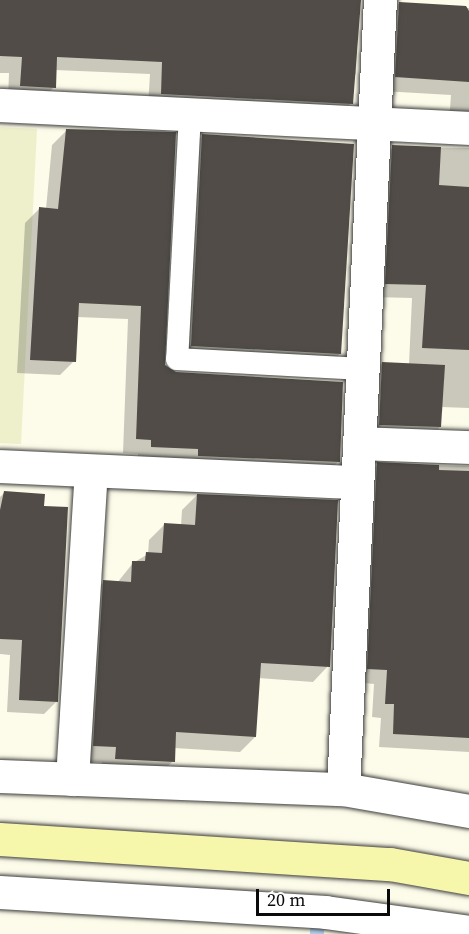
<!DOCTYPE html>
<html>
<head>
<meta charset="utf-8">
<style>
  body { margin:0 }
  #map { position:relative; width:469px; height:934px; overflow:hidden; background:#fdfbe9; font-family:"Source Serif 4",serif }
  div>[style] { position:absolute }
  .farmland>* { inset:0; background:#eef0cc }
  .shadow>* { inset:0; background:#0003 }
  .stream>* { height:14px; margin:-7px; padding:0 7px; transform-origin:7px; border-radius:7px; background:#b3d1ef }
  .building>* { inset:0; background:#514c47 }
  .roads { filter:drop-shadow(0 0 2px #3d3d3d) drop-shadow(0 0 2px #3d3d3d) }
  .lane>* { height:22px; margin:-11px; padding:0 11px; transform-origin:11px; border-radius:11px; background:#fff }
  .street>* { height:33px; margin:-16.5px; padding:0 16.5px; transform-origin:16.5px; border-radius:16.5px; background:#fff }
  .secondary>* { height:33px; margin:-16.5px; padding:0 16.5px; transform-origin:16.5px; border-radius:16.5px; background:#f6f7aa }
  span { translate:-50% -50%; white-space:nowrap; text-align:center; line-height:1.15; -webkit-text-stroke:6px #fff; paint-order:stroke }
  .scale { position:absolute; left:256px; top:889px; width:134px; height:27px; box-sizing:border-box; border:3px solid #0a0a0a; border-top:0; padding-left:8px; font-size:18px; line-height:21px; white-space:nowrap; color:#0a0a0a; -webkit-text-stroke:4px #fff; paint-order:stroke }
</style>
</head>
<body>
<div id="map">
  <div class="farmland">
    <div style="clip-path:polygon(0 127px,37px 129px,21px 444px,0 443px)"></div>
  </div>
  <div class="shadow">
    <div style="clip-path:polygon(0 0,358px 0,356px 74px,352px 78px,351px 103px,338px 116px,148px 106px,150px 74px,55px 70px,54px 87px,41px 100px,8px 98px,9px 73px,0 73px)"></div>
    <div style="clip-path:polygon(399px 4px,469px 8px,469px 4px,469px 132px,449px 123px,451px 95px,382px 91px,385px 18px)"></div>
    <div style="clip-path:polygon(66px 131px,174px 134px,164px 366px,338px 462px,324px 476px,138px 460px,138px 454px,123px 453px,128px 319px,77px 317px,74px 361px,60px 375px,17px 373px,25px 223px,39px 209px,46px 209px,52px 145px)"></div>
    <div style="clip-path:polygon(203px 135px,340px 354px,326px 367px,178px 359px,189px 149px)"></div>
    <div style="clip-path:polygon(393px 147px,469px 148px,469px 408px,441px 407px,440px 427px,426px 441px,366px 438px,368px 377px,382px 363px,409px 364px,412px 298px,372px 297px,379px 161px)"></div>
    <div style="clip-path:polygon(378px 464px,469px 466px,469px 752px,379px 747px,381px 718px,372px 717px,374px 684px,354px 682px,364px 478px)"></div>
    <div style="clip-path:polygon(5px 492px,56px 702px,44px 714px,7px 712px,10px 655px,0 654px,0 497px)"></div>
    <div style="clip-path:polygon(197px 495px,328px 666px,313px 682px,258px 678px,255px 737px,240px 752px,174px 748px,173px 761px,158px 776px,101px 774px,102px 762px,78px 761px,88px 597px,104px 582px,117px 583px,133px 563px,148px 554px,149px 540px,164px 525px,181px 526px,182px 510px)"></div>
  </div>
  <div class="stream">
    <div style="left:317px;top:934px;width:4px;rotate:-90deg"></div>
  </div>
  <div class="building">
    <div style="clip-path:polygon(0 0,361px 0,353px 104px,161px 94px,162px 62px,57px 57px,56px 88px,20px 86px,22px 57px,0 56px)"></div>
    <div style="clip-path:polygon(399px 2px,466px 6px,469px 11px,469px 82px,395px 77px)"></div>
    <div style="clip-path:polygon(66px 129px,176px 132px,165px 365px,176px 372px,343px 382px,340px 462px,198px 456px,198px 449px,151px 447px,151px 440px,136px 439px,141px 306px,79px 303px,76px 362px,30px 360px,39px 207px,58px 209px)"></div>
    <div style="clip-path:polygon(202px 134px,354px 144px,341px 354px,191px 346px)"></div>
    <div style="clip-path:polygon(392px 145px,441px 147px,439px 185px,469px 187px,469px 350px,422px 348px,426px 285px,385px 284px)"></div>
    <div style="clip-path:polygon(382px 362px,445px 365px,441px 427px,379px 425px)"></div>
    <div style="clip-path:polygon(377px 462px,439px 465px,439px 470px,469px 471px,469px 738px,393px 734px,394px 704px,385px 704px,387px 670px,367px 669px)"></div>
    <div style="clip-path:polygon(4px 491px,45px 494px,44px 506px,68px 507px,58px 702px,19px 700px,22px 640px,0 639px,0 510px)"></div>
    <div style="clip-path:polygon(197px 494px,338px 500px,330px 667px,261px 663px,256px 737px,176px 732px,175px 762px,115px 759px,116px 747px,93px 746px,103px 580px,131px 582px,132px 561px,145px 561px,146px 552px,162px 553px,164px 523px,195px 525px)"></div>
  </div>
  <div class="roads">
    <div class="lane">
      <div style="left:190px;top:114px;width:245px;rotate:93deg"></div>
      <div style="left:177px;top:359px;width:185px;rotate:3.1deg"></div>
    </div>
    <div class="street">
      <div style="left:0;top:105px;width:470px;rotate:2.8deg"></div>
      <div style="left:359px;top:443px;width:110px;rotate:2.1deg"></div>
      <div style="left:0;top:466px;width:357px;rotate:2.6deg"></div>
      <div style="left:0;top:776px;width:343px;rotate:2.2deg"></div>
      <div style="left:343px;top:789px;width:128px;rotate:9.9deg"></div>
      <div style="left:72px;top:779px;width:308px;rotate:-86.5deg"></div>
      <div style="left:343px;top:789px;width:790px;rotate:-87.32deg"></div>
      <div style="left:0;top:892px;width:326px;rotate:3.5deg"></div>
      <div style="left:325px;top:912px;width:145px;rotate:7.9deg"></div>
    </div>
    <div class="secondary">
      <div style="left:0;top:839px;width:391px;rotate:3.7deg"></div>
      <div style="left:390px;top:864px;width:80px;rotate:10deg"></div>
    </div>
  </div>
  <div class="scale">20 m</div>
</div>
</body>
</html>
